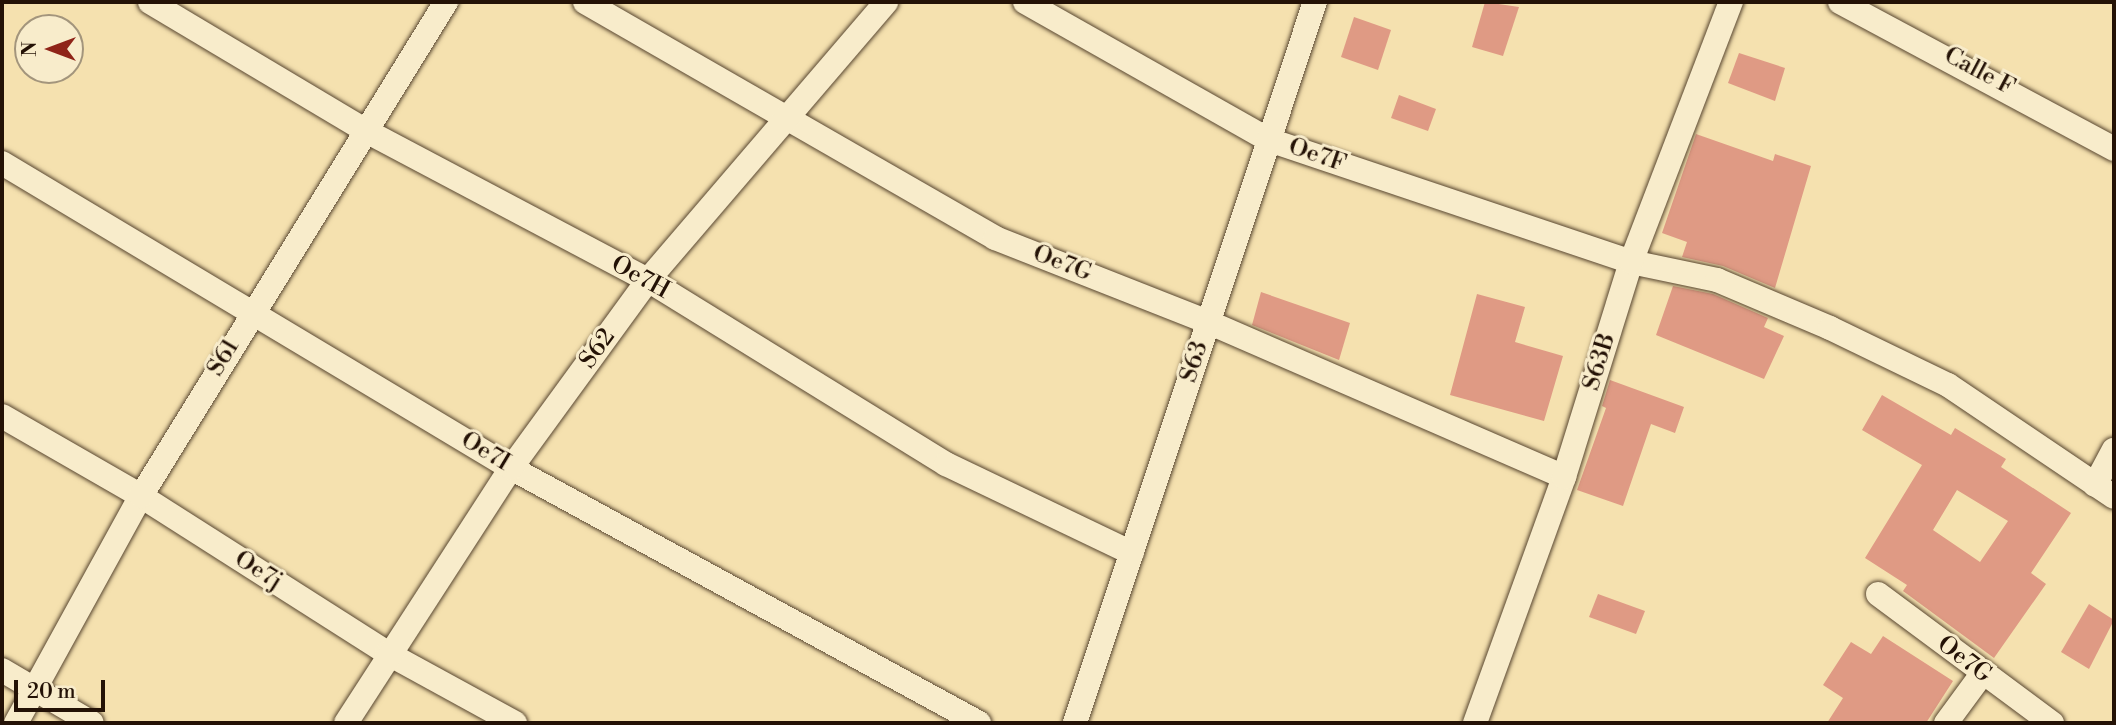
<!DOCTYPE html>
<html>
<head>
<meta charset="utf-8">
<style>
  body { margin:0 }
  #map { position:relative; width:2116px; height:725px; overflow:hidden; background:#f5e1af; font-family:"Libre Bodoni",serif }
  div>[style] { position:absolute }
  .building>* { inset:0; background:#df9a84 }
  .roads { filter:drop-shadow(0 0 2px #584630) drop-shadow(0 0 2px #584630) }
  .street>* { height:24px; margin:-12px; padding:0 12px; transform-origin:12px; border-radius:12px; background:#f8eccb }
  span { translate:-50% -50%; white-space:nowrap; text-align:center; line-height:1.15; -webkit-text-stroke:6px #f8eccb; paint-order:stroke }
  .street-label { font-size:24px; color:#241206 }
  .frame { position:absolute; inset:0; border:4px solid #241206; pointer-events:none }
  .north { position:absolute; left:14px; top:14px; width:70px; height:70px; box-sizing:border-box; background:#f8eccb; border:2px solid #a3957c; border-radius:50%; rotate:270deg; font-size:19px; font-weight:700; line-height:28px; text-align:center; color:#241206 }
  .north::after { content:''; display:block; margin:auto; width:24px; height:32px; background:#8f2418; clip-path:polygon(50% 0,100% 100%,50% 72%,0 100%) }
  .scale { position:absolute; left:14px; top:680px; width:91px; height:32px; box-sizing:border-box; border:4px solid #241206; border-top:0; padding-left:9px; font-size:21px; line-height:24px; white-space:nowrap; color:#241206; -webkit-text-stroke:5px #f8eccb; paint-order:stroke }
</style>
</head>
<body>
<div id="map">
  <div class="building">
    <div style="clip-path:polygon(1485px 2px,1519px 7px,1503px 56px,1472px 47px)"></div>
    <div style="clip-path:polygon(1354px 17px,1391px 30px,1378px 70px,1341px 57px)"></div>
    <div style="clip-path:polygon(1739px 53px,1785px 68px,1775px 101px,1728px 83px)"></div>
    <div style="clip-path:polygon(1399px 95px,1436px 109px,1428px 131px,1391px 118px)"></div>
    <div style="clip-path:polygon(1696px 134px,1773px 161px,1775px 154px,1811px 166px,1775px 288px,1723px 266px,1682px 257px,1687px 242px,1662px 233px)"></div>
    <div style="clip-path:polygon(1673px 286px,1713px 294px,1768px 318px,1764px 327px,1784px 336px,1764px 379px,1656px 335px)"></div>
    <div style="clip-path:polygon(1261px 292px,1350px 323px,1339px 360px,1252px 325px)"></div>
    <div style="clip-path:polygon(1477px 294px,1525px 307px,1515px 342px,1563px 356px,1544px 421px,1450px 395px)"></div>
    <div style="clip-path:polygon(1610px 380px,1684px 407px,1675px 433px,1651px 424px,1623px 506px,1577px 490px,1606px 408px,1602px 406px)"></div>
    <div style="clip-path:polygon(evenodd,1882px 395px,1951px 435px,1955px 428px,2006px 459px,2001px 467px,2071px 513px,2031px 573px,2046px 584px,1994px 658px,1903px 591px,1907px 585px,1865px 558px,1922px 465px,1862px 430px,1882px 395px,1957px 490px,2008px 521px,1980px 562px,1933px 530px,1957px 490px)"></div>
    <div style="clip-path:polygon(1598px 594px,1645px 611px,1636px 634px,1589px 617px)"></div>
    <div style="clip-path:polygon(2089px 604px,2114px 620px,2089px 669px,2061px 652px)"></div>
    <div style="clip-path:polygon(1883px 636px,1953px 681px,1926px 723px,1827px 723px,1843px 698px,1823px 685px,1851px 642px,1871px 654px)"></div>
  </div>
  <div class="roads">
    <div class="street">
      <div style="left:150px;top:2px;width:254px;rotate:30.8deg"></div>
      <div style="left:368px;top:132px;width:317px;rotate:27.9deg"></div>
      <div style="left:648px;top:280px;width:350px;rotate:31.7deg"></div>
      <div style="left:946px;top:464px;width:206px;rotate:25.6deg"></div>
      <div style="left:585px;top:2px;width:473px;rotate:29.9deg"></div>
      <div style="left:995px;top:238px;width:229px;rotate:21.5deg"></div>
      <div style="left:1208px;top:322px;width:388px;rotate:23.5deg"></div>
      <div style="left:1025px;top:2px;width:280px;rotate:29.5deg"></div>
      <div style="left:1269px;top:140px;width:382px;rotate:18.6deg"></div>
      <div style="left:1631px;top:262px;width:88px;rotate:11.8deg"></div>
      <div style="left:1717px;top:280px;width:123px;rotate:23deg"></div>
      <div style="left:1830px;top:328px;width:131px;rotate:25.8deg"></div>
      <div style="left:1948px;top:385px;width:200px;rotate:34deg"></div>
      <div style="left:1840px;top:2px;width:311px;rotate:28.2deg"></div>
      <div style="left:2px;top:163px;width:593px;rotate:30.93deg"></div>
      <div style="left:511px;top:468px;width:533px;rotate:28.58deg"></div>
      <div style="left:2px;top:416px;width:160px;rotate:29.9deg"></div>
      <div style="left:141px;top:496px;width:292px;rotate:32.5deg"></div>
      <div style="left:387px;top:653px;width:146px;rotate:28.7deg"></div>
      <div style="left:2095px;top:485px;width:40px;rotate:-62deg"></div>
      <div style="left:1878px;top:594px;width:217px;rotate:36.6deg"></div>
      <div style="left:2px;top:670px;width:104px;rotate:30.5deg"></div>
      <div style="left:16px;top:723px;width:259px;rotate:-61.2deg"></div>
      <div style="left:141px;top:496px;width:581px;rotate:-58.31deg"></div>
      <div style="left:346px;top:723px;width:304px;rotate:-57.1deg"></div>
      <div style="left:511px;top:468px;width:233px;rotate:-53.9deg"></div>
      <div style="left:648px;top:280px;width:366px;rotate:-49.4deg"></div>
      <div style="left:1075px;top:723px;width:760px;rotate:-71.59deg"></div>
      <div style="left:1475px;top:723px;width:262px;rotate:-70.1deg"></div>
      <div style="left:1564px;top:477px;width:225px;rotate:-72.7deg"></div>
      <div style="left:1631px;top:262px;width:279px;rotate:-69deg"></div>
      <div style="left:1946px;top:723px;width:61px;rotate:-53.7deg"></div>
    </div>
  </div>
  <div class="street-label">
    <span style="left:1979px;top:72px;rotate:28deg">Calle F</span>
    <span style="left:1317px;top:156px;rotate:19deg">Oe7F</span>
    <span style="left:1062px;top:264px;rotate:21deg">Oe7G</span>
    <span style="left:640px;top:278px;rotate:29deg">Oe7H</span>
    <span style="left:598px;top:349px;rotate:-54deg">S62</span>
    <span style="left:224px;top:358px;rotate:-59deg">S61</span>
    <span style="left:1195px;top:362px;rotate:-72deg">S63</span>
    <span style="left:1600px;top:362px;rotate:-73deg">S63B</span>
    <span style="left:485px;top:452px;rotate:31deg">Oe7I</span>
    <span style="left:258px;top:571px;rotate:32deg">Oe7j</span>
    <span style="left:1964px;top:660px;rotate:37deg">Oe7G</span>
  </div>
  <div class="frame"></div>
  <div class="north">N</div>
  <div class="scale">20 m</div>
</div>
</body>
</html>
